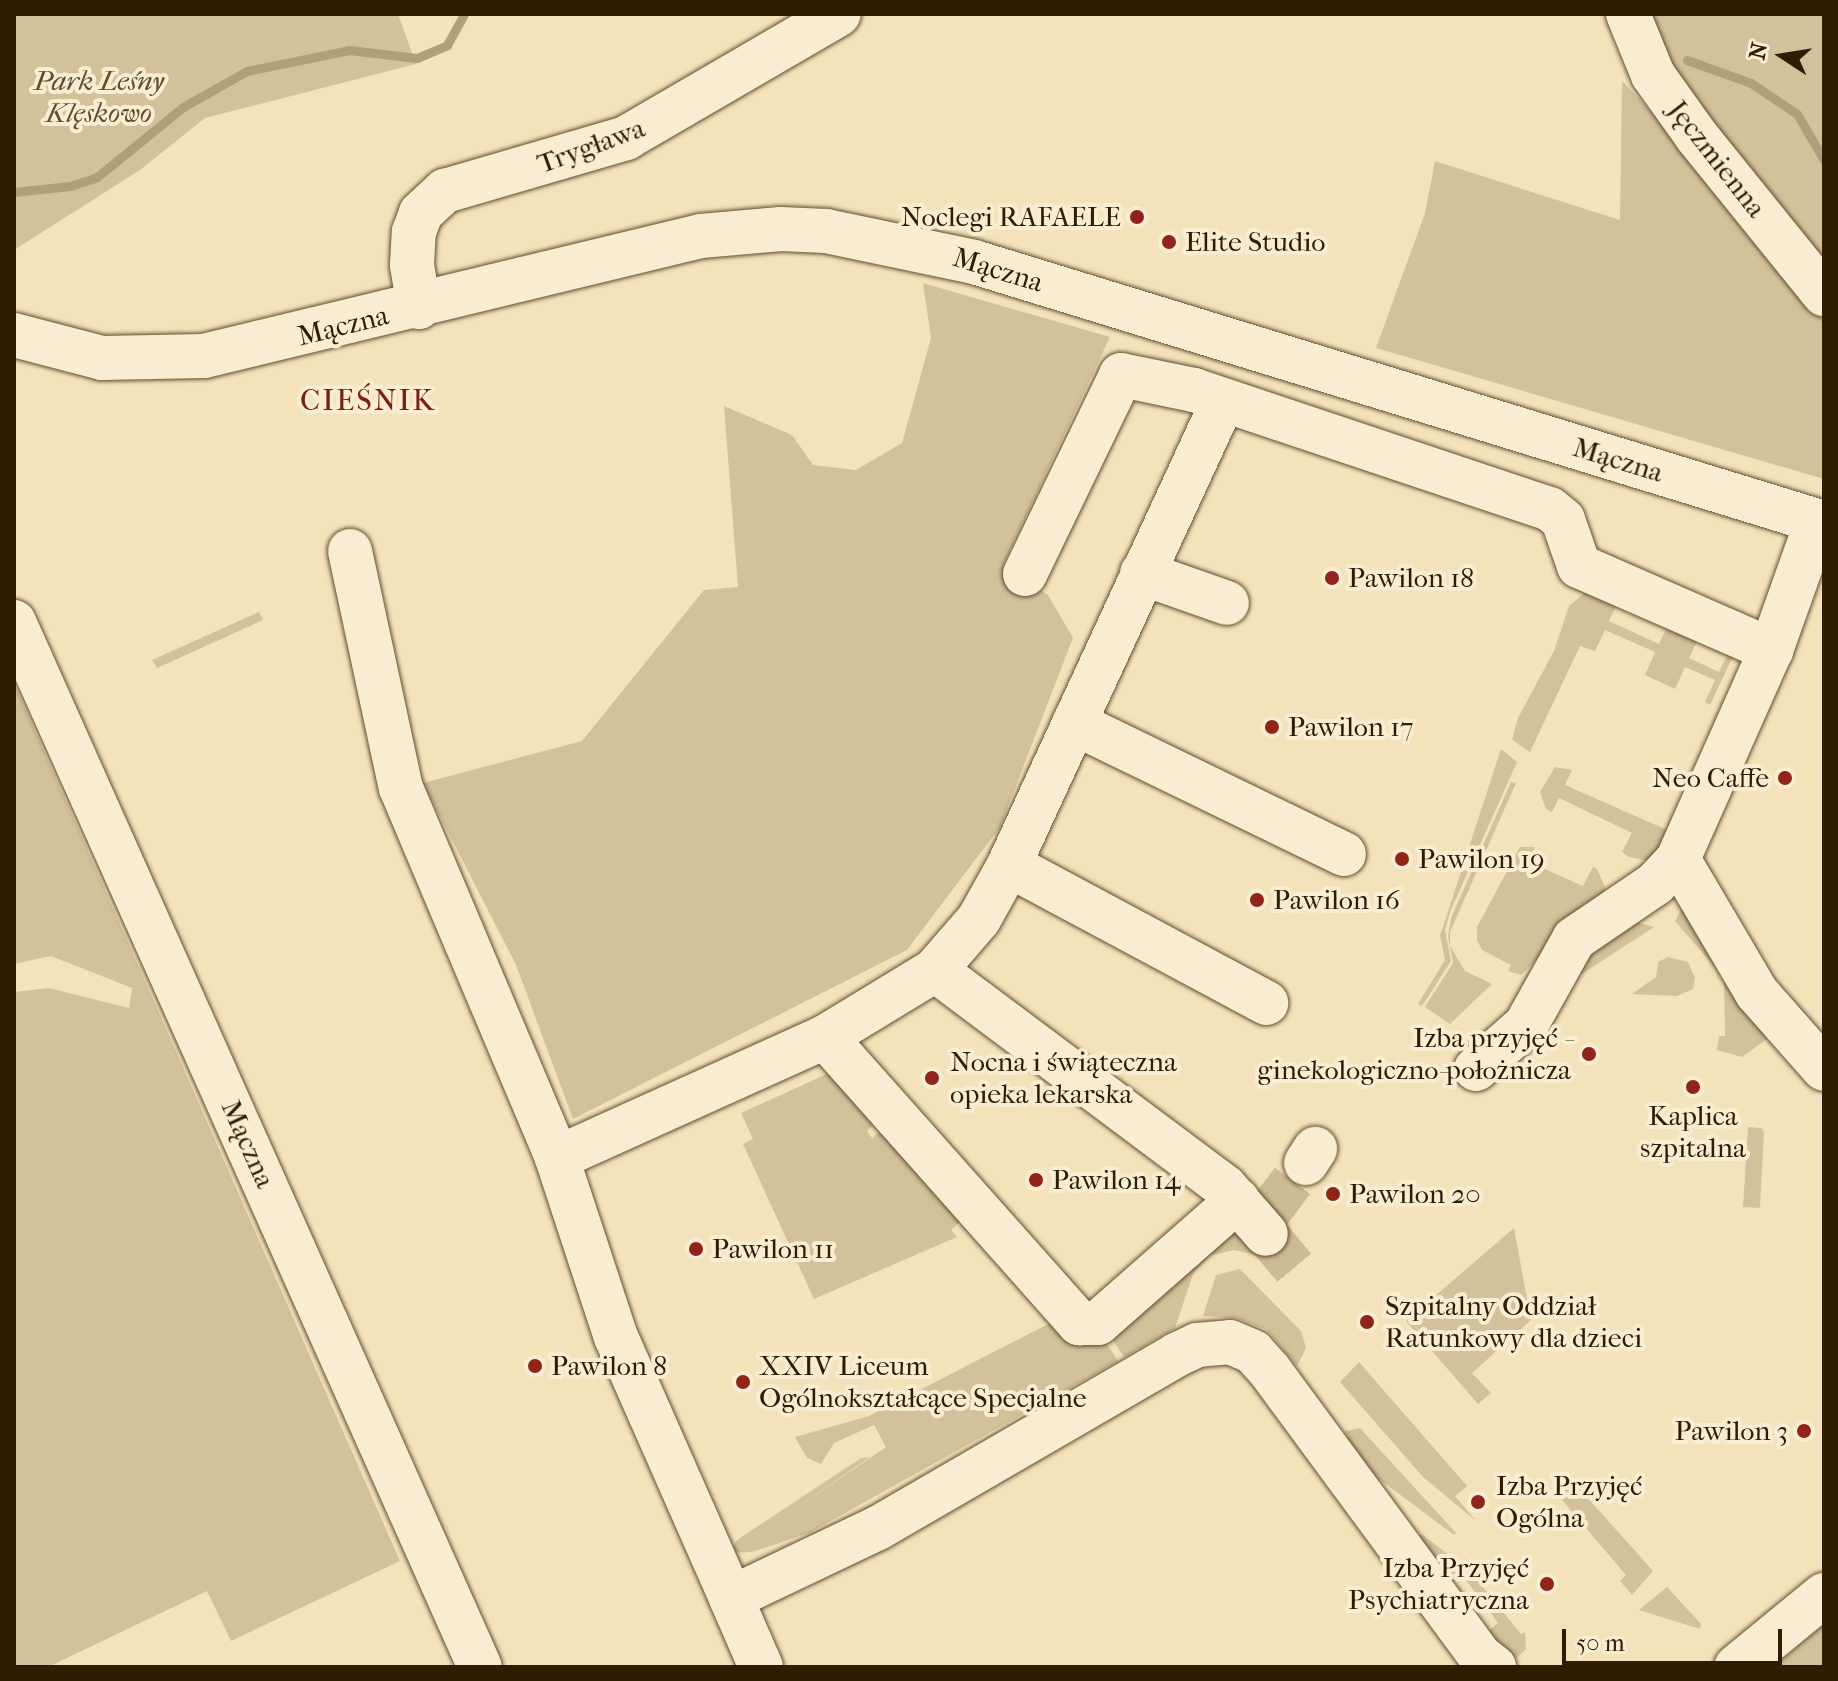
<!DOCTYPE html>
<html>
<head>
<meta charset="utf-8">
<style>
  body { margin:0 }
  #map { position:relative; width:1838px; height:1681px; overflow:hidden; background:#f4e3ba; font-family:"IM FELL French Canon",serif }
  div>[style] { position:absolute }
  .green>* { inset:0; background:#d3c19b }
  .stream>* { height:9px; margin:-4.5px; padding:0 4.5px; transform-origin:4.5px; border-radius:4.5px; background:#b19f7c }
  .minor-tunnel>* { height:44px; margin-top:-22px; transform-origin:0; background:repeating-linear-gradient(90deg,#cdbb95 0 44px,transparent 0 66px) }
  .roads { filter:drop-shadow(0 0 2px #604e31) drop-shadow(0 0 2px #604e31) }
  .minor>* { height:44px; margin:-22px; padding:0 22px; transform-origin:22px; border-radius:22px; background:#f8edd2 }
  .dots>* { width:22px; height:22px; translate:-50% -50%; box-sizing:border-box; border:4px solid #f8edd2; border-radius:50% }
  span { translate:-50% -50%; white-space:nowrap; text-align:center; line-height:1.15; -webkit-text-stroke:8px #f8edd2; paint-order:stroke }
  .park-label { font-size:28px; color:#604e31; font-style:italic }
  .street-label { font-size:28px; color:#2f1c03 }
  .poi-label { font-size:28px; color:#2f1c03 }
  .right { translate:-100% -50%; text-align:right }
  .left { translate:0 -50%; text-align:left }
  .neighbourhood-label { font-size:30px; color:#7a1f14; letter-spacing:2px }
  .frame { position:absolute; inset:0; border:16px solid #2f1c03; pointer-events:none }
  .north { position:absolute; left:1742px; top:16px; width:80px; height:80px; -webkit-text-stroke:6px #f8edd2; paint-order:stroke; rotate:282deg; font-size:22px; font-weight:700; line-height:32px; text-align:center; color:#2f1c03 }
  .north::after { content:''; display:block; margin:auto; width:28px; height:36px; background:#2f1c03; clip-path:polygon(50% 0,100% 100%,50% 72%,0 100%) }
  .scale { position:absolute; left:1562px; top:1629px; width:220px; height:36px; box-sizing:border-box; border:4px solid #2f1c03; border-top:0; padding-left:10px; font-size:24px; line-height:28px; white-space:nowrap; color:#2f1c03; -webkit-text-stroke:6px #f8edd2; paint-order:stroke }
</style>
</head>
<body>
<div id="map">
  <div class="green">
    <div style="clip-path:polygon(14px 14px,398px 14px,416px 64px,205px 118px,140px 170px,14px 250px)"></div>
    <div style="clip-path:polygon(1637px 14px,1824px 14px,1824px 278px,1692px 117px)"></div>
    <div style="clip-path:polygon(1622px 81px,1770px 237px,1824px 305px,1824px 479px,1376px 348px,1425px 213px,1435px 161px,1620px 220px)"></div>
    <div style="clip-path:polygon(923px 283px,1110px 337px,1003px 565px,1048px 595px,1073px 638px,1000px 827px,907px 950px,573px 1119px,516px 965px,423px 783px,582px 741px,704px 590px,738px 587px,724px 406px,792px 435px,813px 465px,856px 470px,902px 443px,931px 338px)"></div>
    <div style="clip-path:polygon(1587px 591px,1620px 598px,1609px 621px,1659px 644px,1669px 623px,1699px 637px,1689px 658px,1719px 672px,1729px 651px,1734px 654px,1710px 705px,1705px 702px,1715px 680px,1685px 667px,1675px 689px,1645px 675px,1655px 652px,1605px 630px,1595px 651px,1580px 646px,1530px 752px,1512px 740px,1518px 718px,1554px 651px,1569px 606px)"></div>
    <div style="clip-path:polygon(259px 612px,263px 620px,157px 668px,152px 660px)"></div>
    <div style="clip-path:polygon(14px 683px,400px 1561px,231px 1641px,207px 1591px,48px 1667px,14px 1667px,14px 992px,49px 988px,129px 1008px,132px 988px,51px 956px,14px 964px)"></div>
    <div style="clip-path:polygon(1501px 749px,1517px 762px,1450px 912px,1445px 930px,1451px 961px,1422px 1006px,1418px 1004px,1445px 960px,1440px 936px)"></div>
    <div style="clip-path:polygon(1555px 767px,1572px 770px,1565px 785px,1674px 833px,1649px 861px,1629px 857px,1622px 852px,1632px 833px,1559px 798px,1552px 812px,1546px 809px,1540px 792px)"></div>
    <div style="clip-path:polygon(1511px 782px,1516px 783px,1450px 932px,1450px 946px,1465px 971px,1492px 984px,1450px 1024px,1425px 1007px,1453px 963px,1448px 937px,1451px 918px)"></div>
    <div style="clip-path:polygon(1520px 847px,1535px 847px,1529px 862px,1583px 886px,1593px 867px,1597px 869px,1605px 887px,1604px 895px,1521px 975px,1508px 971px,1511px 965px,1482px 950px,1477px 940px,1477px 927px)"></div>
    <div style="clip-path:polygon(1687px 899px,1774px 1034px,1742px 1057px,1717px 1050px,1719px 1036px,1725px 1036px,1724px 978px,1675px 921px)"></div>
    <div style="clip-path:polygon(1632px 921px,1654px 927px,1568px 983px,1567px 970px)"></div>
    <div style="clip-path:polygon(1668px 957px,1688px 962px,1695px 978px,1693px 989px,1677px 996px,1632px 994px,1656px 977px,1658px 962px)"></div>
    <div style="clip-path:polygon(840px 1068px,882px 1117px,867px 1131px,872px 1138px,889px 1124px,968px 1215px,951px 1230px,957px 1237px,814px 1299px,743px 1144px,753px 1139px,741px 1113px)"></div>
    <div style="clip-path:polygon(1748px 1127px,1762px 1128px,1764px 1133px,1760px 1208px,1743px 1207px)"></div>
    <div style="clip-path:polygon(1224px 1225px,1252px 1236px,1270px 1258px,1234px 1250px,1209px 1256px,1193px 1274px,1175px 1328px,1124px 1357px,1106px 1330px)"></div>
    <div style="clip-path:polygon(1514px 1228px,1531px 1320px,1472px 1373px,1491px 1393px,1478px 1404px,1406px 1321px)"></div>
    <div style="clip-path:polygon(1240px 1269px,1301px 1331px,1306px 1348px,1297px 1366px,1266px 1329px,1235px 1318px,1203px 1316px,1216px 1275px)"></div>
    <div style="clip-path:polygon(1060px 1318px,1101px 1335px,1118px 1361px,809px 1533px,752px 1552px,729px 1553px,737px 1540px,861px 1458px,870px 1457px,785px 1516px,886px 1447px,874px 1425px,834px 1443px,821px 1464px,807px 1458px,795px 1437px,869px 1416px)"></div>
    <div style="clip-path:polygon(1359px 1362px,1467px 1486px,1455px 1496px,1476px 1521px,1423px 1477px,1340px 1382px)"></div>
    <div style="clip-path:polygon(1360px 1428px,1456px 1533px,1454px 1535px,1371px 1473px,1342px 1442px,1348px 1436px,1345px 1431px)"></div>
    <div style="clip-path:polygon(1569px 1477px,1653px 1571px,1632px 1595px,1620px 1581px,1626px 1575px,1556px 1493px)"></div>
    <div style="clip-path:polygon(1415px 1534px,1423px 1535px,1468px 1570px,1448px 1585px)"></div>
    <div style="clip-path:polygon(1472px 1574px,1521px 1634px,1525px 1632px,1526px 1649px,1517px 1658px,1485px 1633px,1498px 1623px,1483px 1602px,1470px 1612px,1463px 1602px,1476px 1593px,1465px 1579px)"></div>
    <div style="clip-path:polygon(1667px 1587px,1701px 1624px,1700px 1629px,1639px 1610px)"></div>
    <div style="clip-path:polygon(1824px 1624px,1824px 1667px,1774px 1667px)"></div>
  </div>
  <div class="stream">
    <div style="left:1687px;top:60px;width:68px;rotate:19.8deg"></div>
    <div style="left:1751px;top:83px;width:55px;rotate:34deg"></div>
    <div style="left:1797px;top:114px;width:53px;rotate:59.6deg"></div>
    <div style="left:14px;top:192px;width:56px;rotate:-6.1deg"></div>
    <div style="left:70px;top:186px;width:28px;rotate:-18deg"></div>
    <div style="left:97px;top:177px;width:111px;rotate:-39.1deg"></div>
    <div style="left:183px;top:107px;width:73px;rotate:-29.4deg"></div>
    <div style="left:247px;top:71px;width:104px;rotate:-11.6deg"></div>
    <div style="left:349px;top:50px;width:68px;rotate:6.7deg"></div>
    <div style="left:417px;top:58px;width:33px;rotate:-23deg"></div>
    <div style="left:447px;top:45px;width:35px;rotate:-61deg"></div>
  </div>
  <div class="minor-tunnel">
    <div style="left:1266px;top:1216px;width:66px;rotate:-53deg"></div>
    <div style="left:1266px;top:1234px;width:48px;rotate:50deg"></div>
  </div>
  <div class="roads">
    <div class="minor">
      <div style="left:1628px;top:14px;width:66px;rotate:67.7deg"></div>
      <div style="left:1653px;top:75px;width:77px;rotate:54.5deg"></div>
      <div style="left:1698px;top:138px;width:201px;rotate:51.1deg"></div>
      <div style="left:419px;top:307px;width:43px;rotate:-99.5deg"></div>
      <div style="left:412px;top:265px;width:33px;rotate:-87deg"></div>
      <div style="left:414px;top:232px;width:20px;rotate:-70deg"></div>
      <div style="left:421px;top:213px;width:33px;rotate:-43deg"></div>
      <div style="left:445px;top:191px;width:189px;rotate:-16.3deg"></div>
      <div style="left:626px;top:138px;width:246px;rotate:-30.2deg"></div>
      <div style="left:14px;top:335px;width:91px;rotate:14.6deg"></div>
      <div style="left:102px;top:358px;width:102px;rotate:-1.1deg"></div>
      <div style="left:204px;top:356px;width:511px;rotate:-13.57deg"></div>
      <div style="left:701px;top:236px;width:80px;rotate:-5deg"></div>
      <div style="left:781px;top:229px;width:45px;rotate:2.5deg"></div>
      <div style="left:826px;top:231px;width:151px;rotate:11.8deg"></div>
      <div style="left:974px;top:262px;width:889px;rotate:17.07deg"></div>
      <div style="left:1817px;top:521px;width:137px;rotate:109.6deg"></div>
      <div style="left:1771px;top:650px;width:229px;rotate:114deg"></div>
      <div style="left:1678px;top:859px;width:156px;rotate:59.5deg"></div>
      <div style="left:1757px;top:993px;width:101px;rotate:48.6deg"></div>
      <div style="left:350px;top:551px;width:242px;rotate:77.9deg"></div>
      <div style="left:401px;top:788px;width:402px;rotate:67.1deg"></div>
      <div style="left:557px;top:1158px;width:188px;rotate:71.8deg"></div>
      <div style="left:616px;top:1337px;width:285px;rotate:66.2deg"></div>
      <div style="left:731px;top:1598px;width:163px;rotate:-25.5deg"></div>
      <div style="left:878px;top:1528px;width:345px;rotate:-30.1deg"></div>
      <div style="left:1176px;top:1355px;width:23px;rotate:-25deg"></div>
      <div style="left:1197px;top:1345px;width:33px;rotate:-5deg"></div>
      <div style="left:1230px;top:1342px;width:25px;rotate:23deg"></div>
      <div style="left:1253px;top:1352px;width:25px;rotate:48deg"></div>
      <div style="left:1270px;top:1371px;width:354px;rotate:53.6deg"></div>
      <div style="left:1480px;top:1656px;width:18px;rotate:38deg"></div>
      <div style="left:1142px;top:573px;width:90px;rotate:19.4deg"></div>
      <div style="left:1025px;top:574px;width:221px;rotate:-64.2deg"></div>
      <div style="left:1121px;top:375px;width:75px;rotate:11.6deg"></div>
      <div style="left:1194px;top:390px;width:375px;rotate:18.5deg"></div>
      <div style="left:1550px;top:509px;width:17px;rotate:40deg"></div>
      <div style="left:1563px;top:520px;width:49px;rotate:70.8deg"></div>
      <div style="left:1579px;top:566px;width:210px;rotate:23.6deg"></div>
      <div style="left:14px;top:622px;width:1144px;rotate:65.97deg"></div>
      <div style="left:1074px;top:723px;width:300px;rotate:25.9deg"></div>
      <div style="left:1009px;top:865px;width:292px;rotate:28.2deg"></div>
      <div style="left:935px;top:970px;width:362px;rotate:36.8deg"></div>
      <div style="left:1225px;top:1187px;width:62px;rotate:48.9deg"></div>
      <div style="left:825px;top:1037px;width:383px;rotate:48.4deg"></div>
      <div style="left:1079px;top:1323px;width:19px"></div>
      <div style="left:1098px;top:1323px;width:186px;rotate:-41.3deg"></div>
      <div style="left:1476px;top:1069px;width:67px;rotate:-41.3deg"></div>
      <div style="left:1526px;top:1025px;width:98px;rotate:-60.8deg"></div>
      <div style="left:1574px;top:939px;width:98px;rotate:-34.2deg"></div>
      <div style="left:1655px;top:884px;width:34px;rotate:-47deg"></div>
      <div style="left:557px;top:1158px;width:294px;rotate:-24.3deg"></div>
      <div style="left:825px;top:1037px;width:129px;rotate:-31.3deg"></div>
      <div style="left:935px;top:970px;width:67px;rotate:-49.2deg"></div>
      <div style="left:979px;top:919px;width:62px;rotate:-60.9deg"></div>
      <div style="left:1009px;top:865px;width:511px;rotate:-65.24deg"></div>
      <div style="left:1306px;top:1163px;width:17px;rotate:-57deg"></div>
      <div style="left:731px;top:1598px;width:75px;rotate:66.5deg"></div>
      <div style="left:1736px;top:1667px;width:114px;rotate:-39.3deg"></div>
    </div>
  </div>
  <div class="dots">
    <div style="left:1137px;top:217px;background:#8f2418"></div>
    <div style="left:1169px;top:242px;background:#8f2418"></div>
    <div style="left:1332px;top:578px;background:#8f2418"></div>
    <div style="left:1272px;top:727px;background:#8f2418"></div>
    <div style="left:1785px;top:778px;background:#8f2418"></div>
    <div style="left:1402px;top:859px;background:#8f2418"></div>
    <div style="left:1257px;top:900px;background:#8f2418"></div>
    <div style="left:1589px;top:1054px;background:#8f2418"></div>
    <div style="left:932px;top:1078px;background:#8f2418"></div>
    <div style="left:1693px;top:1087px;background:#8f2418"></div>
    <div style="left:1036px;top:1180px;background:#8f2418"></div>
    <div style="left:1333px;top:1194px;background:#8f2418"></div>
    <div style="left:696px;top:1249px;background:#8f2418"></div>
    <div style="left:1367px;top:1322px;background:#8f2418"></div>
    <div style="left:535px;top:1366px;background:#8f2418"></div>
    <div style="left:743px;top:1382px;background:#8f2418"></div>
    <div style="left:1804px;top:1431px;background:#8f2418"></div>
    <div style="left:1478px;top:1502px;background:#8f2418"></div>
    <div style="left:1547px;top:1584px;background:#8f2418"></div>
  </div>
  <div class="park-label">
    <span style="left:99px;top:97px">Park Leśny<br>Klęskowo</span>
  </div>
  <div class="street-label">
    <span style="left:591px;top:146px;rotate:-20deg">Trygława</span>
    <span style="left:1717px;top:159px;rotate:52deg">Jęczmienna</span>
    <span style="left:998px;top:270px;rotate:17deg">Mączna</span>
    <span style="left:343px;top:326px;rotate:-14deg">Mączna</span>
    <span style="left:1618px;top:460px;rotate:17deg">Mączna</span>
    <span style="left:248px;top:1144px;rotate:66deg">Mączna</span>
  </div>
  <div class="poi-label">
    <span class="right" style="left:1121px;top:217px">Noclegi RAFAELE</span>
    <span class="left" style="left:1185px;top:242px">Elite Studio</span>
    <span class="left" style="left:1348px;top:578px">Pawilon 18</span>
    <span class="left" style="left:1288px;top:727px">Pawilon 17</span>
    <span class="right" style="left:1769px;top:778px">Neo Caffe</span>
    <span class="left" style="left:1418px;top:859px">Pawilon 19</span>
    <span class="left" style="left:1273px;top:900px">Pawilon 16</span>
    <span class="right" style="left:1571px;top:1054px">Izba przyjęć -<br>ginekologiczno-położnicza</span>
    <span class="left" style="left:950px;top:1078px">Nocna i świąteczna<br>opieka lekarska</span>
    <span style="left:1693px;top:1132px">Kaplica<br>szpitalna</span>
    <span class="left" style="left:1052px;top:1180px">Pawilon 14</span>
    <span class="left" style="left:1349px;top:1194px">Pawilon 20</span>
    <span class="left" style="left:712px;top:1249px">Pawilon 11</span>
    <span class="left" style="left:1385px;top:1322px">Szpitalny Oddział<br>Ratunkowy dla dzieci</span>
    <span class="left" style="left:551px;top:1366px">Pawilon 8</span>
    <span class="left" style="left:759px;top:1382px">XXIV Liceum<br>Ogólnokształcące Specjalne</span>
    <span class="right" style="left:1788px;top:1431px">Pawilon 3</span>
    <span class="left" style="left:1496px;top:1502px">Izba Przyjęć<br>Ogólna</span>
    <span class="right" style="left:1529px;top:1584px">Izba Przyjęć<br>Psychiatryczna</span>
  </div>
  <div class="neighbourhood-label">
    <span style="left:368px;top:401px">CIEŚNIK</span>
  </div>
  <div class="frame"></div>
  <div class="north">N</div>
  <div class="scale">50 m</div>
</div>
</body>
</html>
